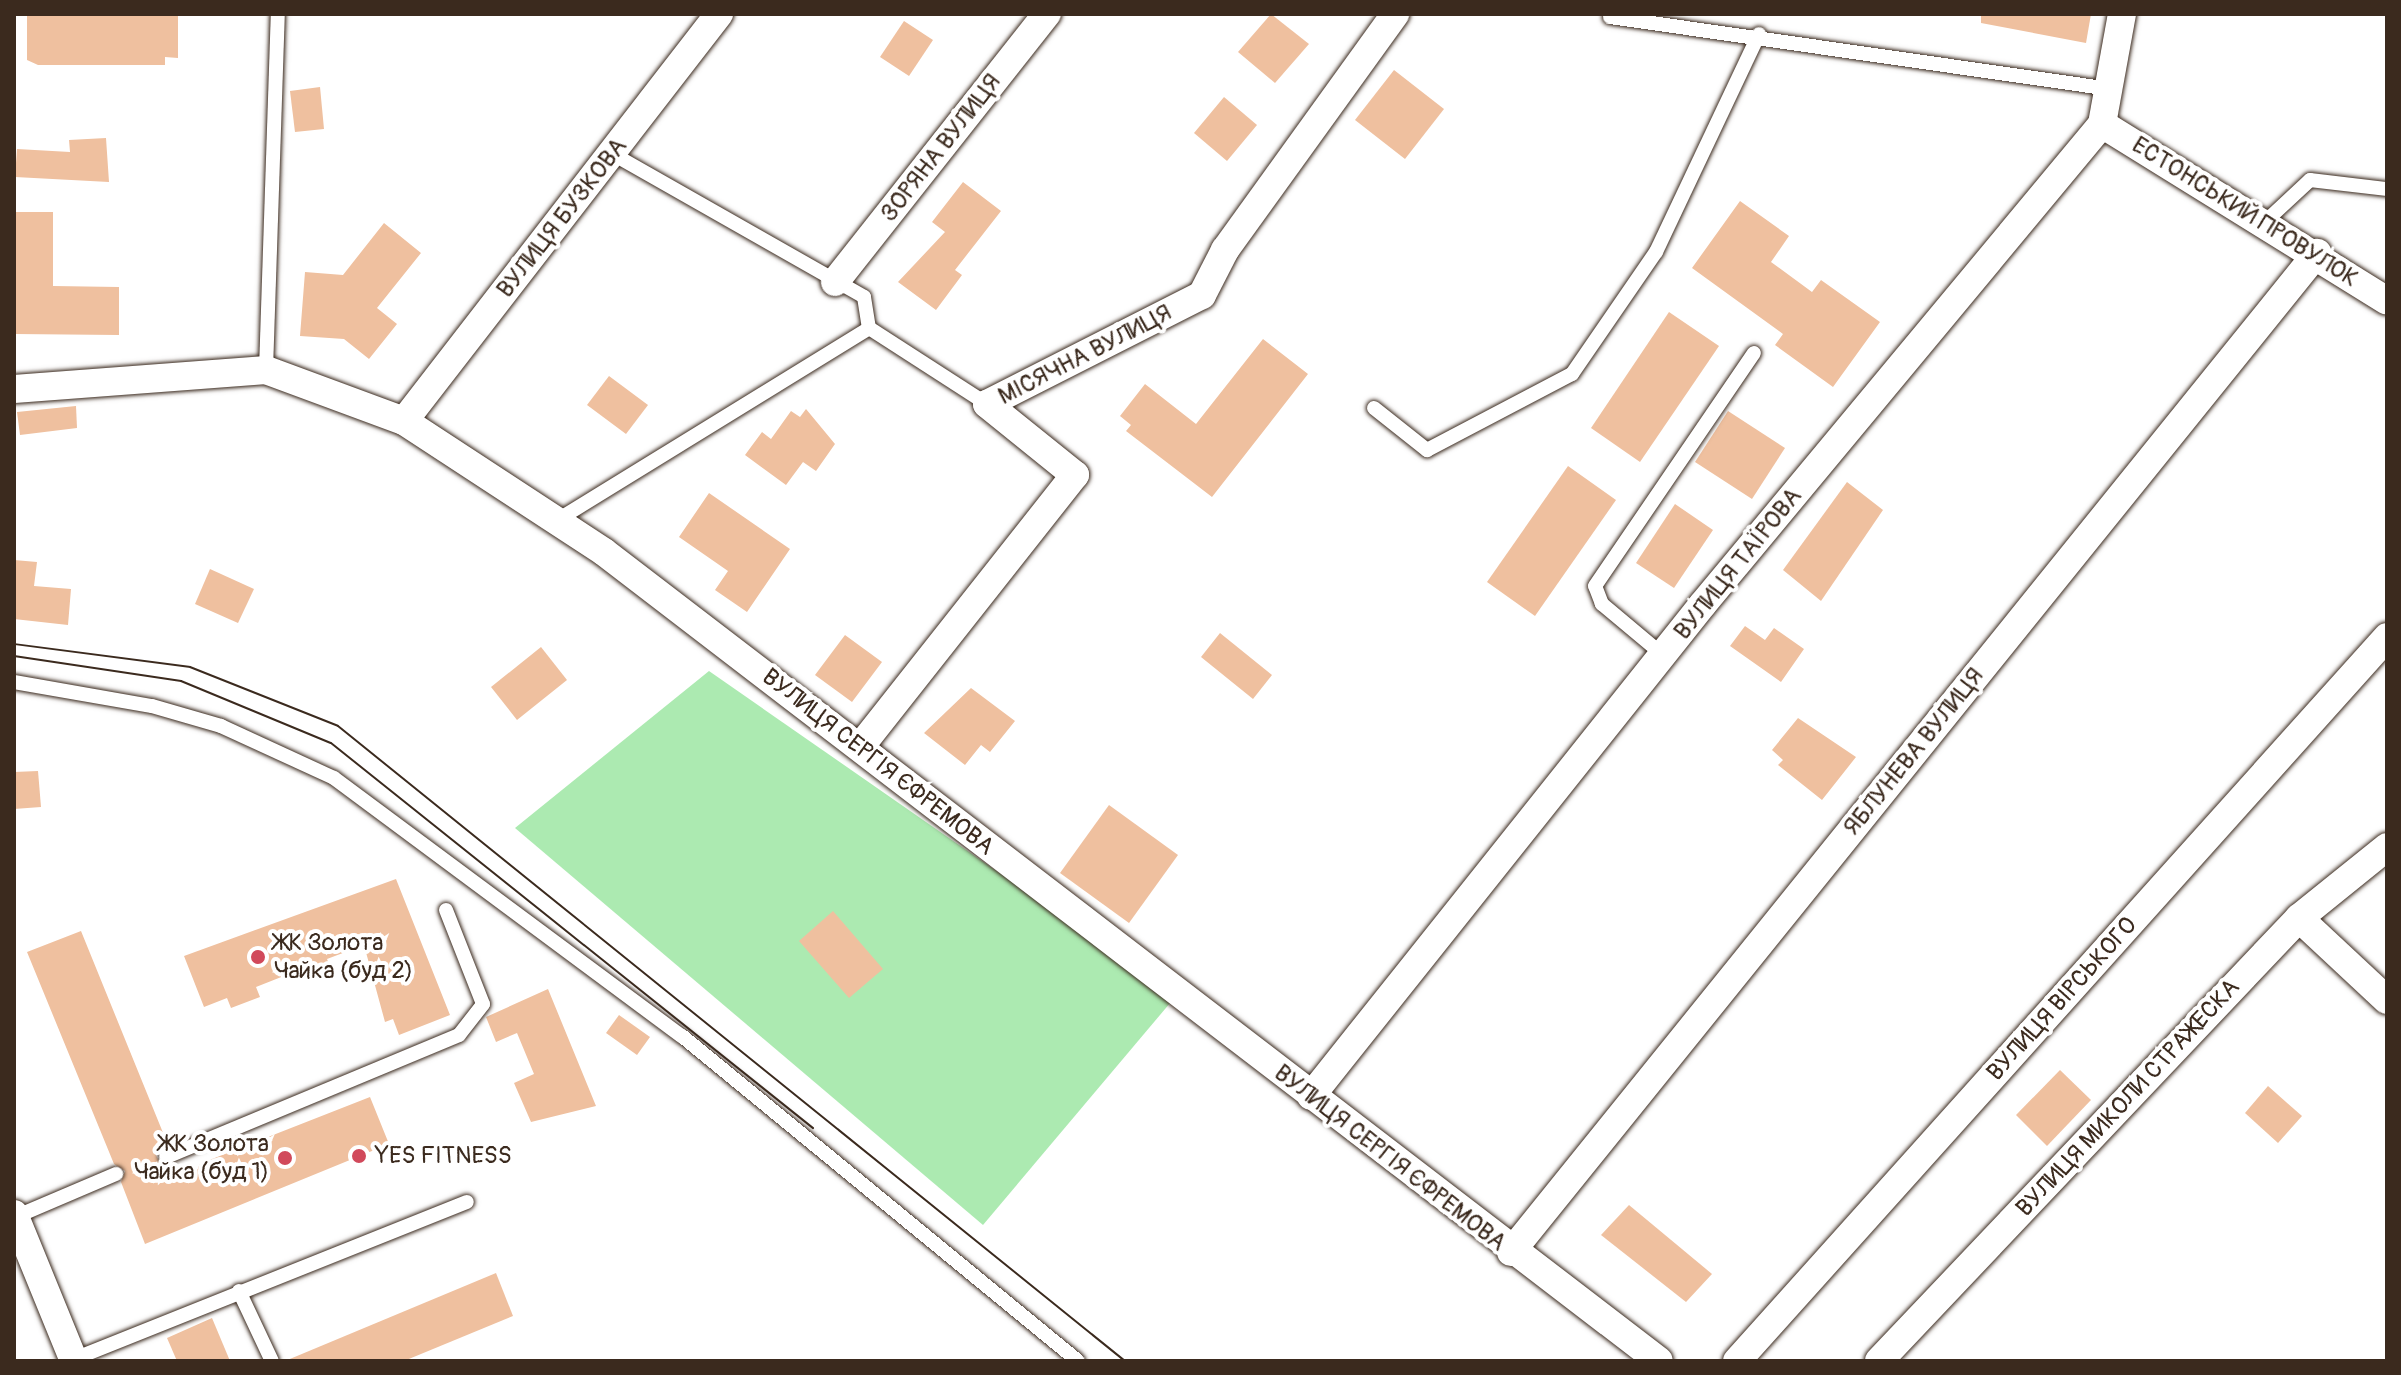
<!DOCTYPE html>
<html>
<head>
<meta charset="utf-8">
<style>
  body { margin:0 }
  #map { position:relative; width:2401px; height:1375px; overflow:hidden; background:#fff; font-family:Pangolin,sans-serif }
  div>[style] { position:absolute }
  .green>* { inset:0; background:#aceab1 }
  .building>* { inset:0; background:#efc09f }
  .roads { filter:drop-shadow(0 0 2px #3b2a1e) drop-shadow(0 0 2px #3b2a1e) }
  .service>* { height:14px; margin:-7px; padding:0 7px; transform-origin:7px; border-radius:7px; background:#fff }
  .minor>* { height:28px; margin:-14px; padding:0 14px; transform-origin:14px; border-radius:14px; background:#fff }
  .tram>* { height:2px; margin:-1px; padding:0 1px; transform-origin:1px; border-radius:1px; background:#3b2a1e }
  .dots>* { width:22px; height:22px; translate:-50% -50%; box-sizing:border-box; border:4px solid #fff; border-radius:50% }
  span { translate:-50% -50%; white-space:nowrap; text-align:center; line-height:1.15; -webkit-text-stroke:8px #fff; paint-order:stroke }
  .street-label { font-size:24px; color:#3b2a1e }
  .poi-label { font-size:24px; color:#3b2a1e }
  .left { translate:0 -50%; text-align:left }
  .right { translate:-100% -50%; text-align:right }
  .frame { position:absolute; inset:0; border:16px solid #3b2a1e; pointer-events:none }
</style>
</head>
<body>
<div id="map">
  <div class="green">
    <div style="clip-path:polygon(709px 671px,1176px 996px,983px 1225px,515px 828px)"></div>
  </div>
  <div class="building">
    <div style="clip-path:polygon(27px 14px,178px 14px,178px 58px,165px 57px,165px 65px,38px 65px,27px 60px)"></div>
    <div style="clip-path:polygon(1271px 14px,1309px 44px,1275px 83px,1238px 52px)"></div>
    <div style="clip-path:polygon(1981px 14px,2091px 14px,2086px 43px,1981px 23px)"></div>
    <div style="clip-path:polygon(904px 21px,933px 40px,909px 76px,880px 57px)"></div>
    <div style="clip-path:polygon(1394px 70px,1444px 109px,1405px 159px,1355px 120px)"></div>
    <div style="clip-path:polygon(320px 87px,324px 129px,295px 132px,290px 91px)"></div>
    <div style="clip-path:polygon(1224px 97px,1257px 125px,1227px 161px,1194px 133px)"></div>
    <div style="clip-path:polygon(106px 138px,109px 182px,15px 177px,17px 149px,70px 152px,69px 140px)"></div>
    <div style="clip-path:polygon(963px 182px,1001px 211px,955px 270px,962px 275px,936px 310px,898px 282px,945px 232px,932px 222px)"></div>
    <div style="clip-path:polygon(1740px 201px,1789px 236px,1771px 262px,1812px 292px,1821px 280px,1880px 322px,1833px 387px,1775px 345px,1783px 334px,1692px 268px)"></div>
    <div style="clip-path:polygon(14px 212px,53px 212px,53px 286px,119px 287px,119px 335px,14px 334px)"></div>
    <div style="clip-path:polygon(384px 223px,421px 253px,377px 308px,397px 324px,369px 359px,344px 339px,300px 336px,305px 272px,343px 275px)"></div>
    <div style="clip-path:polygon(1669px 312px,1719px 346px,1640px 462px,1591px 428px)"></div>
    <div style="clip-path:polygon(1263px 339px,1308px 374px,1212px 497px,1126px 431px,1131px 425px,1120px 416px,1145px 384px,1196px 424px)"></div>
    <div style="clip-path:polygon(609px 376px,648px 405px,626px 434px,587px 405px)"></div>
    <div style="clip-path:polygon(76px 406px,77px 428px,20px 435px,17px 412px)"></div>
    <div style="clip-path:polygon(806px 409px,835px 444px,816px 471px,803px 462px,786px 485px,745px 455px,762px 432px,771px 439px,791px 411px,800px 417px)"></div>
    <div style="clip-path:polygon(1728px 411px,1785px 448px,1752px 499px,1695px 462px)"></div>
    <div style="clip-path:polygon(1568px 466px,1616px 500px,1535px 616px,1487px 582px)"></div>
    <div style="clip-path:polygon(1847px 482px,1883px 510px,1821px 601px,1783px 570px)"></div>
    <div style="clip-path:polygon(709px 493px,790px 549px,747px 612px,715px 590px,728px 571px,679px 537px)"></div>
    <div style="clip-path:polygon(1675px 504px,1713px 530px,1674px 588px,1636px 563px)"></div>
    <div style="clip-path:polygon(14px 560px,37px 562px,34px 586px,71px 589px,68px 625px,14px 619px)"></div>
    <div style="clip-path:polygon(210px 569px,254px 589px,238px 623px,195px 604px)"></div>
    <div style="clip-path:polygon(1745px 626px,1765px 640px,1774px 628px,1804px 649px,1781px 682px,1730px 646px)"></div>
    <div style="clip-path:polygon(1220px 633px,1272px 675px,1253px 699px,1201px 657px)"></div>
    <div style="clip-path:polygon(845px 635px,882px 662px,852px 702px,815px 675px)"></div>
    <div style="clip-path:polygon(541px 647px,567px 680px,517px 720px,491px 687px)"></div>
    <div style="clip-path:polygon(971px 688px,1015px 721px,990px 752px,981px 745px,965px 765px,924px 733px)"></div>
    <div style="clip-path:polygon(1798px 718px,1856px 757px,1822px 800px,1778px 765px,1783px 760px,1772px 750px)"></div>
    <div style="clip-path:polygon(38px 771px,41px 807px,14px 809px,14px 772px)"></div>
    <div style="clip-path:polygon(1109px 805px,1178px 855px,1129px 923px,1060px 873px)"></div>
    <div style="clip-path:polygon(396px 879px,450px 1015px,399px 1035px,393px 1019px,385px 1022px,364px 945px,327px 959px,331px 969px,303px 980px,299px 970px,256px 987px,260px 997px,231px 1008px,227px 998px,204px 1007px,184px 956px)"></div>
    <div style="clip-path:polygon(833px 911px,883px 969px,849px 998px,799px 941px)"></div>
    <div style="clip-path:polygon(81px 931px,168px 1145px,156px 1155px,161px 1165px,176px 1164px,179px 1172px,370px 1097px,389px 1144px,145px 1244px,121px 1182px,125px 1171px,114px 1164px,27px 952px)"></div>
    <div style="clip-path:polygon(548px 989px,596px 1106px,531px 1122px,514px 1083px,534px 1074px,517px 1033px,496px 1042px,486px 1017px)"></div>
    <div style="clip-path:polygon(619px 1015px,650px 1037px,637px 1055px,606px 1033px)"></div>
    <div style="clip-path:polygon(2060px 1070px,2091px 1100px,2047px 1146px,2016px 1115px)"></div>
    <div style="clip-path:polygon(2268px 1086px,2302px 1116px,2278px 1143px,2245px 1113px)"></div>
    <div style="clip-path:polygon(1629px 1205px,1712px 1274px,1686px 1302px,1601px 1235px)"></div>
    <div style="clip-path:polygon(496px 1273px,513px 1316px,404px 1361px,285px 1361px)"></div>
    <div style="clip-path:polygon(212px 1318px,230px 1361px,177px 1361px,167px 1338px)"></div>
  </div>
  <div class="roads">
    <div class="service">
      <div style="left:1610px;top:17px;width:505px;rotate:8.19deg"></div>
      <div style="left:611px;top:153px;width:291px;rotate:29.6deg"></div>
      <div style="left:864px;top:297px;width:31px;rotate:81deg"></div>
      <div style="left:869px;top:328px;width:140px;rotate:32.8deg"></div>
      <div style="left:2266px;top:221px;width:60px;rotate:-43deg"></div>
      <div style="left:2310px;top:180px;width:78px;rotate:6.7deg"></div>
      <div style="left:266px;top:370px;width:356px;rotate:-88.1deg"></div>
      <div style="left:1374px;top:408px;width:68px;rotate:38.4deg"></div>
      <div style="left:1427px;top:450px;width:164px;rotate:-27.7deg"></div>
      <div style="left:1572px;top:374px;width:148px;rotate:-55.5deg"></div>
      <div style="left:1656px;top:252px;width:241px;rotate:-64.7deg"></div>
      <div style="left:559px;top:519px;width:364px;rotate:-31.6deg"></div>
      <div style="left:1663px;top:655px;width:80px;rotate:-140.1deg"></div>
      <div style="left:1602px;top:604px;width:19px;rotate:-111deg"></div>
      <div style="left:1595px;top:586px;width:282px;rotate:-55.7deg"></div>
      <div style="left:14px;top:682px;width:140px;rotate:9.9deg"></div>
      <div style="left:152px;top:706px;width:72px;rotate:16.2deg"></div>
      <div style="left:221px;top:726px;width:124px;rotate:24.7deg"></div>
      <div style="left:334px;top:778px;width:433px;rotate:36.6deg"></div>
      <div style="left:682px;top:1036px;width:512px;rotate:39.38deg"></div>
      <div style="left:166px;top:1157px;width:317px;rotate:-22.6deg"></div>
      <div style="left:459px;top:1035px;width:39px;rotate:-52deg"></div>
      <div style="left:483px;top:1004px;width:101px;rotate:-111.5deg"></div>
      <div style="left:15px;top:1217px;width:110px;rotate:-23.1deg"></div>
      <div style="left:239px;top:1291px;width:77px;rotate:64.8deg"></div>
      <div style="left:74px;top:1359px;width:423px;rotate:-21.8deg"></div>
    </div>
    <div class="minor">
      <div style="left:2102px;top:124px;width:335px;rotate:31.8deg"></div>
      <div style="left:835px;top:282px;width:342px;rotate:-51.7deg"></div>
      <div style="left:14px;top:389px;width:253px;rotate:-4.3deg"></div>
      <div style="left:266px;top:370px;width:147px;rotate:20.3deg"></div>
      <div style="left:404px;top:421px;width:239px;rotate:33.2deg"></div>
      <div style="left:604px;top:552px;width:1329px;rotate:37.48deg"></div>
      <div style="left:404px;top:421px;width:515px;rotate:-52.26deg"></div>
      <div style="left:860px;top:747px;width:347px;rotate:-51.7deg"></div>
      <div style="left:1075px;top:475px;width:113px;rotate:-141.1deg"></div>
      <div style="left:987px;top:404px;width:241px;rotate:-26.9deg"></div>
      <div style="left:1202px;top:295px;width:51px;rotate:-62.9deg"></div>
      <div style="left:1225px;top:250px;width:291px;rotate:-54.2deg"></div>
      <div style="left:2299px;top:918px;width:120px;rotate:43deg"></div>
      <div style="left:1311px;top:1096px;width:629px;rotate:-51.45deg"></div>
      <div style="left:1703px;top:604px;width:624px;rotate:-50.26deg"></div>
      <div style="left:2102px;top:124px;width:112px;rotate:-79.7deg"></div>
      <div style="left:14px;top:1214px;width:159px;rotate:67.8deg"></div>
      <div style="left:1511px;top:1252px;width:1284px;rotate:-51.1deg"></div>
      <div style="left:1737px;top:1361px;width:973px;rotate:-48.08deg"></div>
      <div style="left:1879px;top:1361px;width:610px;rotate:-46.53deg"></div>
      <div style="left:2299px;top:918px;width:113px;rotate:-38.9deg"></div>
    </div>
  </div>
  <div class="tram">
    <div style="left:14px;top:644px;width:177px;rotate:7.4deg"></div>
    <div style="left:190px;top:667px;width:159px;rotate:21.7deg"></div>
    <div style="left:338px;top:726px;width:1011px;rotate:38.9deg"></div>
    <div style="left:14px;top:656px;width:169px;rotate:8.5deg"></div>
    <div style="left:181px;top:681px;width:162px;rotate:22.5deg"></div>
    <div style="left:331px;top:743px;width:617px;rotate:38.62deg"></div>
  </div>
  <div class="dots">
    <div style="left:258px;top:957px;background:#d1495b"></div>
    <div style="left:359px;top:1156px;background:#d1495b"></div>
    <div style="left:285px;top:1158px;background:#d1495b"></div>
  </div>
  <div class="street-label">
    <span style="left:941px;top:148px;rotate:-52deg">ЗОРЯНА ВУЛИЦЯ</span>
    <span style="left:2245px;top:212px;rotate:32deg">ЕСТОНСЬКИЙ ПРОВУЛОК</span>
    <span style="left:562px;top:218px;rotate:-52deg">ВУЛИЦЯ БУЗКОВА</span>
    <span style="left:1085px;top:355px;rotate:-27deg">МІСЯЧНА ВУЛИЦЯ</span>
    <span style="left:1738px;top:564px;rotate:-51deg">ВУЛИЦЯ ТАЇРОВА</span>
    <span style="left:1914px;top:752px;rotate:-51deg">ЯБЛУНЕВА ВУЛИЦЯ</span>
    <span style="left:878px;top:762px;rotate:38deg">ВУЛИЦЯ СЕРГІЯ ЄФРЕМОВА</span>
    <span style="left:2062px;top:999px;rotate:-48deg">ВУЛИЦЯ ВІРСЬКОГО</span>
    <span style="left:2128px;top:1098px;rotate:-47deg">ВУЛИЦЯ МИКОЛИ СТРАЖЕСКА</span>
    <span style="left:1390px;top:1158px;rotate:38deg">ВУЛИЦЯ СЕРГІЯ ЄФРЕМОВА</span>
  </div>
  <div class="poi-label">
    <span class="left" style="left:274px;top:957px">ЖК Золота<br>Чайка (буд 2)</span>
    <span class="right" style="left:269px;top:1158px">ЖК Золота<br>Чайка (буд 1)</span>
    <span class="left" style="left:375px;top:1156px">YES FITNESS</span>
  </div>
  <div class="frame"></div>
</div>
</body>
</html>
